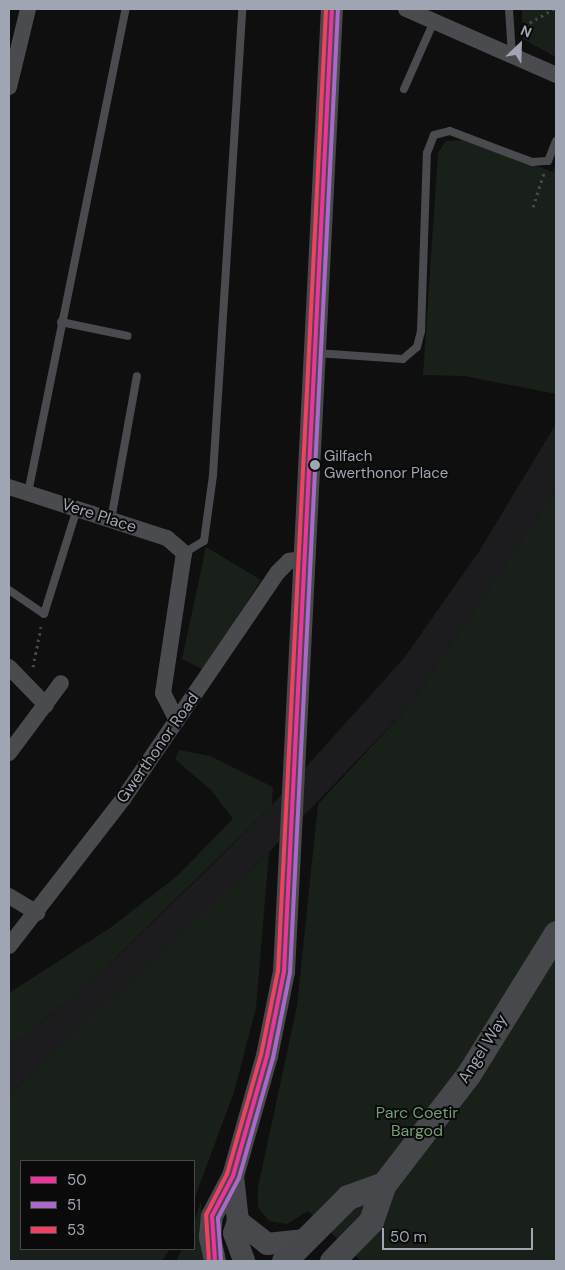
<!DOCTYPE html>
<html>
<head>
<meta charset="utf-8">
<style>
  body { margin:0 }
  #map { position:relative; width:565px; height:1270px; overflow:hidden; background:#0f0f10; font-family:"DM Sans",sans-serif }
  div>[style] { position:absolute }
  .built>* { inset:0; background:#1c1c1e }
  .green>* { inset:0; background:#19201a }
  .path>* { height:3px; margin-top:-1.5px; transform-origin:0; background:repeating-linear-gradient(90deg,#45474a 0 2.5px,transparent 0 6.5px) }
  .lane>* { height:8px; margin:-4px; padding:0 4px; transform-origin:4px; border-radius:4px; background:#4a4b4f }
  .street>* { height:16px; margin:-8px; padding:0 8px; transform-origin:8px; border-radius:8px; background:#4a4b4f }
  .secondary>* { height:22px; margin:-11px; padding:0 11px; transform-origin:11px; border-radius:11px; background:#48494d }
  .primary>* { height:25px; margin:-12.5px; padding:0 12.5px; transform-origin:12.5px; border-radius:12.5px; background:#46484b }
  .bus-1>* { height:4px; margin:-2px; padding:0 2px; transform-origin:2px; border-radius:2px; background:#ef339a }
  .bus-2>* { height:4px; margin:-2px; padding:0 2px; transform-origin:2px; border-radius:2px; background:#ac68c9 }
  .bus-3>* { height:4px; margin:-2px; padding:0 2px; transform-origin:2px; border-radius:2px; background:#f24062 }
  .dots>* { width:14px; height:14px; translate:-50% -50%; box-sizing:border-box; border:2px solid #0a0a0b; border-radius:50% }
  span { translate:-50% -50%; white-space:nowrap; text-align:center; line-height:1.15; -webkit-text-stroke:4px #0a0a0b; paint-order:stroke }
  .bus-label { font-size:15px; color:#9fa5b2 }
  .left { translate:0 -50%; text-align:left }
  .street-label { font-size:16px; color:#9fa5b2 }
  .park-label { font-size:16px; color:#759e77 }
  .frame { position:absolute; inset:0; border:10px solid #9fa5b2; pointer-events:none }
  .legend { position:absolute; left:20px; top:1160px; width:175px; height:90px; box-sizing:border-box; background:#0a0a0b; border:1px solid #46484e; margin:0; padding:6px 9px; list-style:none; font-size:15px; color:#9fa5b2 }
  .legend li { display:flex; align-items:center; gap:10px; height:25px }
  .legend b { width:25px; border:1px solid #46484e }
  .north { position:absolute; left:495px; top:20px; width:50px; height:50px; -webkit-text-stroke:4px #0a0a0b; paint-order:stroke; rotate:24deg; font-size:14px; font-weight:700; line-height:20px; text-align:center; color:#9fa5b2 }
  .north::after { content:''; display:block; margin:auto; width:18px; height:22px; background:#9fa5b2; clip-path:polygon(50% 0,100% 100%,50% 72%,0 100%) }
  .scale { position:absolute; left:382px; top:1228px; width:151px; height:22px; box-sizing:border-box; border:2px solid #9fa5b2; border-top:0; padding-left:6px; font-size:15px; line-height:18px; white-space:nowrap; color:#9fa5b2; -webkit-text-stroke:4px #0a0a0b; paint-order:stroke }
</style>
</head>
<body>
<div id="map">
  <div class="built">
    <div style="clip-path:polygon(556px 424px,556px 490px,411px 704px,269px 852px,9px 1095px,9px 1047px,90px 983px,206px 871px,272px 805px,404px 658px,480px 550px)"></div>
  </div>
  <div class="green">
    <div style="clip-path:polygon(522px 9px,556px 9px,556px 57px,523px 39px)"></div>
    <div style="clip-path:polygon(463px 140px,553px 172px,556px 164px,556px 394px,465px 376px,423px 375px,438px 153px,446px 141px)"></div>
    <div style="clip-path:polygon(556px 490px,556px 1261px,361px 1261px,308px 1211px,287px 1224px,269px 1221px,258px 1207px,258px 1187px,297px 1006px,318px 804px,411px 704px)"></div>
    <div style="clip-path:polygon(206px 547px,261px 580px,204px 670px,182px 659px)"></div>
    <div style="clip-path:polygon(179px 750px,210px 756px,273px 787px,272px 805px,90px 983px,9px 1047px,9px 993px,110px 928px,176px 877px,233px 819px,211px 790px,175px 759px)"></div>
    <div style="clip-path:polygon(269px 852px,256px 1008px,234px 1092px,194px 1200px,194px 1161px,21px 1161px,21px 1249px,170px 1249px,162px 1261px,9px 1261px,9px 1095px)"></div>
    <div style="clip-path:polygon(201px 1202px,203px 1261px,176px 1261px,182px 1249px,194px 1249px,194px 1222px)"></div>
  </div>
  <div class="path">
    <div style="left:524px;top:26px;width:34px;rotate:-30deg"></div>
    <div style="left:533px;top:207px;width:36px;rotate:-72deg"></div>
    <div style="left:33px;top:667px;width:41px;rotate:-78.7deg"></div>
  </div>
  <div class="lane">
    <div style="left:509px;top:9px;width:47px;rotate:86.3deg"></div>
    <div style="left:404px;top:89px;width:74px;rotate:-66.2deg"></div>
    <div style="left:61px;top:322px;width:68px;rotate:11.8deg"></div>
    <div style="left:316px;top:353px;width:87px;rotate:3.9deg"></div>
    <div style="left:403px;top:359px;width:18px;rotate:-41deg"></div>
    <div style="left:417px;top:347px;width:16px;rotate:-76deg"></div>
    <div style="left:421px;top:331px;width:178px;rotate:-88.1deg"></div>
    <div style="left:427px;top:153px;width:19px;rotate:-69deg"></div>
    <div style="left:434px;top:135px;width:16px;rotate:-14deg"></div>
    <div style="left:450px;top:131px;width:88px;rotate:20.7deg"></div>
    <div style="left:532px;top:162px;width:16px;rotate:-4deg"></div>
    <div style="left:548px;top:161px;width:22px;rotate:-68deg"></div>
    <div style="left:28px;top:493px;width:494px;rotate:-78.6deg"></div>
    <div style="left:111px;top:520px;width:146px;rotate:-79.8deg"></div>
    <div style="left:184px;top:553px;width:23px;rotate:-31deg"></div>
    <div style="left:204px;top:541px;width:67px;rotate:-82.2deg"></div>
    <div style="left:213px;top:475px;width:467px;rotate:-86.4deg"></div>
    <div style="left:9px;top:590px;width:42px;rotate:34.4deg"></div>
    <div style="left:44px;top:614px;width:110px;rotate:-72.6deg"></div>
  </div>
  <div class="street">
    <div style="left:406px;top:9px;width:164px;rotate:23.7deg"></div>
    <div style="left:9px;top:87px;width:80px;rotate:-76.3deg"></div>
    <div style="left:9px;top:487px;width:166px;rotate:17.9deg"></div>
    <div style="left:167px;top:538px;width:23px;rotate:41deg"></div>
    <div style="left:184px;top:553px;width:142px;rotate:98.5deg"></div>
    <div style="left:163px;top:693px;width:31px;rotate:63deg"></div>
    <div style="left:9px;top:667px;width:53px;rotate:45.8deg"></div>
    <div style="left:9px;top:753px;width:87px;rotate:-53.4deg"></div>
    <div style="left:9px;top:896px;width:33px;rotate:31deg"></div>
    <div style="left:9px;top:946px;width:186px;rotate:-52.2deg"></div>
    <div style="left:123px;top:799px;width:275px;rotate:-55.7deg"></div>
    <div style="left:278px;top:572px;width:16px;rotate:-45deg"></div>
    <div style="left:289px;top:561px;width:18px;rotate:-9deg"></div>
  </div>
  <div class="secondary">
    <div style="left:233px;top:1176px;width:45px;rotate:83.7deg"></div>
    <div style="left:238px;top:1221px;width:13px;rotate:108deg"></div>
    <div style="left:234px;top:1233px;width:30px;rotate:70deg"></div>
    <div style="left:238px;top:1221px;width:37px;rotate:38deg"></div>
    <div style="left:267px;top:1244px;width:38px;rotate:-6deg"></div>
    <div style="left:215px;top:1261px;width:25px;rotate:-102deg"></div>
    <div style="left:210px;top:1237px;width:21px;rotate:-85deg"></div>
    <div style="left:212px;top:1216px;width:45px;rotate:-62.3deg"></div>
    <div style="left:233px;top:1176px;width:125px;rotate:-74.2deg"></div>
    <div style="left:267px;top:1056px;width:86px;rotate:-78.6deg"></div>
    <div style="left:284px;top:972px;width:964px;rotate:-87.15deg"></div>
  </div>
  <div class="primary">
    <div style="left:284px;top:1261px;width:91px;rotate:-45deg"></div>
    <div style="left:348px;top:1197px;width:38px;rotate:-20deg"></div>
    <div style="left:332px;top:1261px;width:56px;rotate:-45.7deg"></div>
    <div style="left:371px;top:1221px;width:39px;rotate:-71deg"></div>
    <div style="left:384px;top:1184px;width:138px;rotate:-52.4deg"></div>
    <div style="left:468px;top:1075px;width:167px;rotate:-58.2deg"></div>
  </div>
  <div class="bus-1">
    <div style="left:215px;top:1261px;width:45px;rotate:-93.8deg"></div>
    <div style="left:212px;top:1216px;width:45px;rotate:-62.3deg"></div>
    <div style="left:233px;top:1176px;width:125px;rotate:-74.2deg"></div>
    <div style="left:267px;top:1056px;width:86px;rotate:-78.6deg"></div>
    <div style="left:284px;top:972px;width:964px;rotate:-87.15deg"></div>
  </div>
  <div class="bus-2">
    <div style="left:221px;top:1260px;width:42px;rotate:-94.1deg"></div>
    <div style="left:218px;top:1218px;width:45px;rotate:-62.3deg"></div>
    <div style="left:239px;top:1178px;width:125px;rotate:-74.2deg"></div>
    <div style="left:273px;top:1058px;width:87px;rotate:-78.7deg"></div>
    <div style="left:290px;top:973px;width:965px;rotate:-87.15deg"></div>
  </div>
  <div class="bus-3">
    <div style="left:209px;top:1261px;width:46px;rotate:-93.7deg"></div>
    <div style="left:206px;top:1215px;width:46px;rotate:-62.9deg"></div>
    <div style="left:227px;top:1174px;width:124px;rotate:-74.1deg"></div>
    <div style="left:261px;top:1055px;width:86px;rotate:-78.6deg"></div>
    <div style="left:278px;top:971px;width:963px;rotate:-87.14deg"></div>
  </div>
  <div class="dots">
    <div style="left:315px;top:465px;background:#9fa5b2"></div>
  </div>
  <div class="bus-label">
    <span class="left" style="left:324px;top:465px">Gilfach<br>Gwerthonor Place</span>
  </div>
  <div class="street-label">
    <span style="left:99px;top:516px;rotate:18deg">Vere Place</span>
    <span style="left:158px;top:748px;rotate:-55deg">Gwerthonor Road</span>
    <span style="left:483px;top:1049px;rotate:-58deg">Angel Way</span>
  </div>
  <div class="park-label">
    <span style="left:417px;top:1122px">Parc Coetir<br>Bargod</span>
  </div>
  <div class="frame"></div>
  <ul class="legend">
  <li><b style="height:6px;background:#ef339a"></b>50</li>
  <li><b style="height:6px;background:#ac68c9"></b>51</li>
  <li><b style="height:6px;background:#f24062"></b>53</li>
  </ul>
  <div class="north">N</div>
  <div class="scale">50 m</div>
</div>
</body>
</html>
